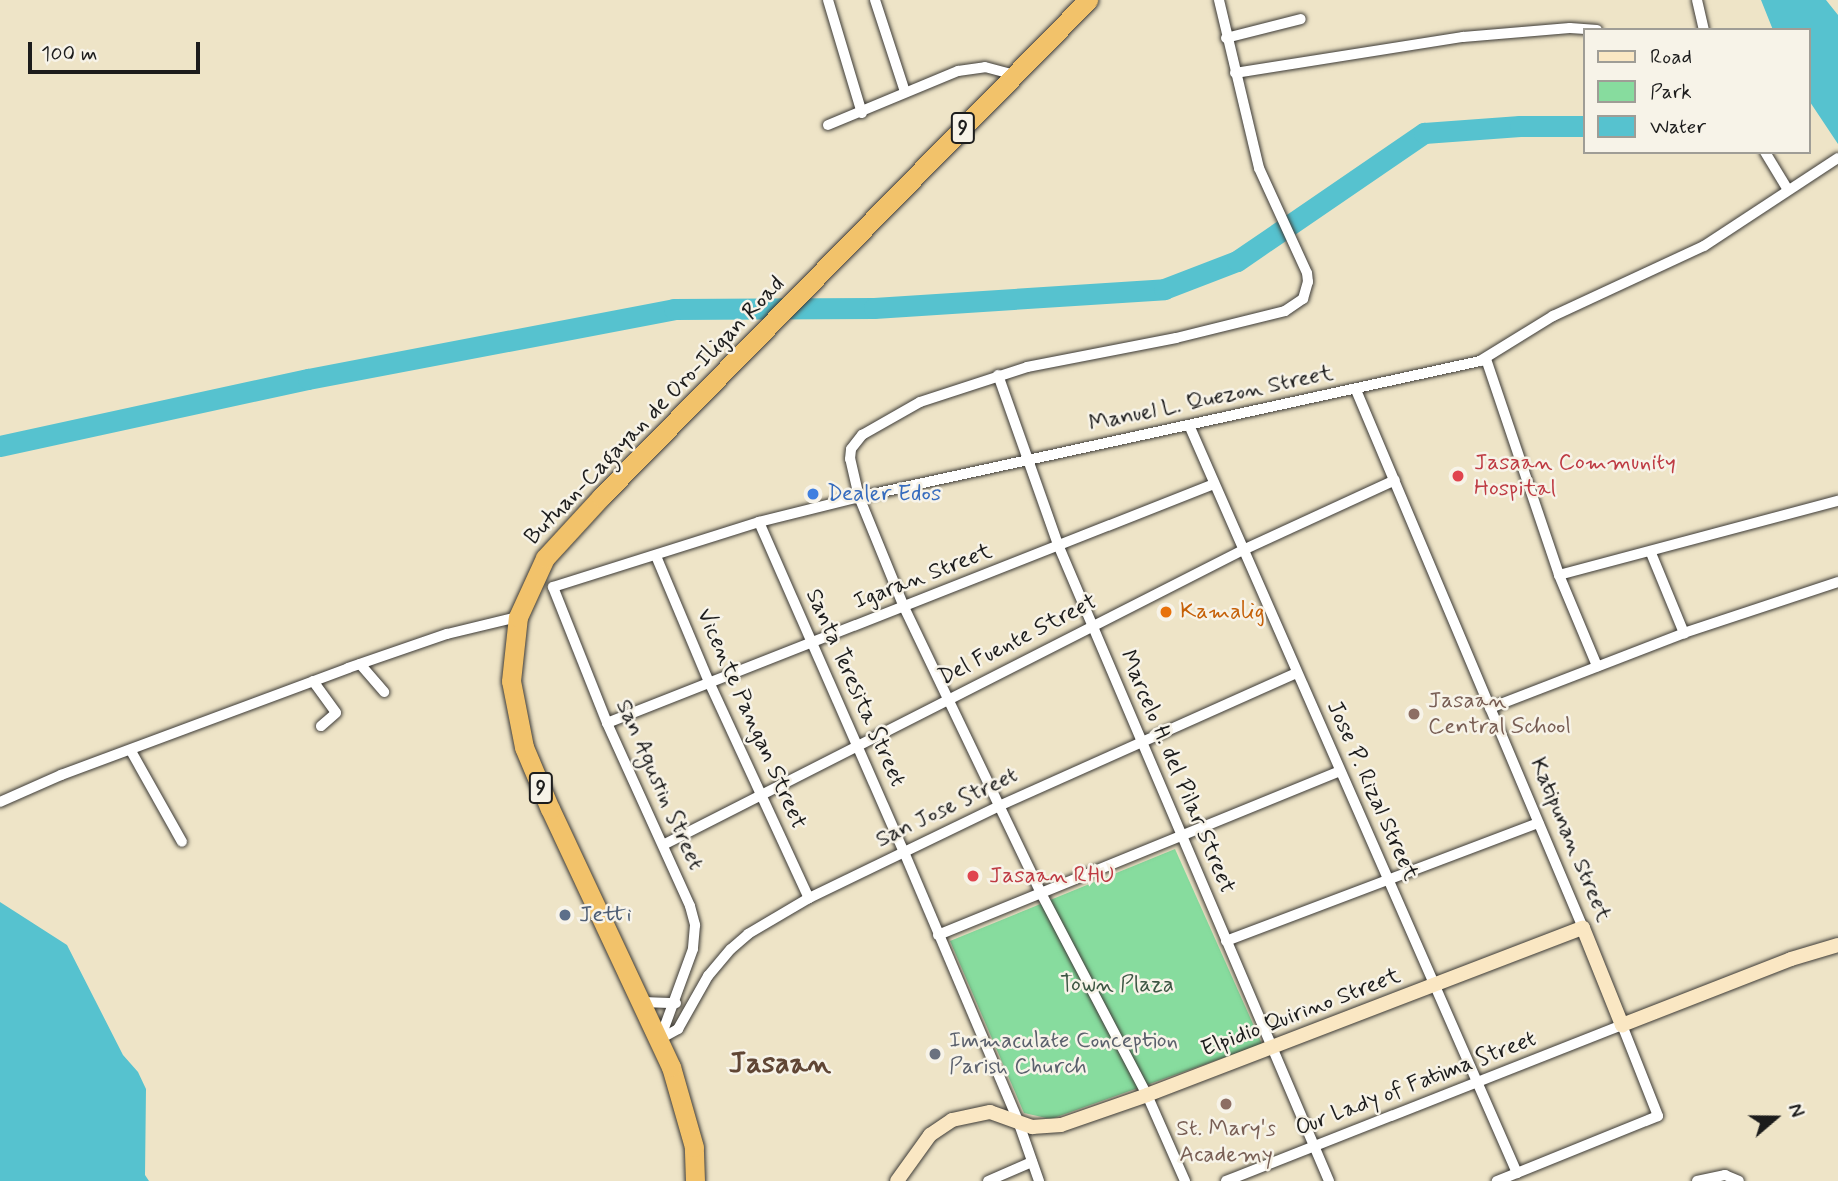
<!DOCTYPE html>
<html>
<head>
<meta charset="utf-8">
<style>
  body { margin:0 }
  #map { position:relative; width:1838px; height:1181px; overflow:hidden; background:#eee4c7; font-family:Mynerve,sans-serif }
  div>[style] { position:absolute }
  .green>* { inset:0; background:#87dc9e }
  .water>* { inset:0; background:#56c2cf }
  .river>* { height:21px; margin:-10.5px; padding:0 10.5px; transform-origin:10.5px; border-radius:10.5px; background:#56c2cf }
  .roads { filter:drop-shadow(0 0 2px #3c3a36) drop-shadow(0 0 2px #3c3a36) }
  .street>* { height:10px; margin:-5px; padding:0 5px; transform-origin:5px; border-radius:5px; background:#fff }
  .secondary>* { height:14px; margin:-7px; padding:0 7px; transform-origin:7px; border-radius:7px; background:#fae7c3 }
  .highway>* { height:19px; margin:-9.5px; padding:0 9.5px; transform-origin:9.5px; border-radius:9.5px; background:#f2c26a }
  .dots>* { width:19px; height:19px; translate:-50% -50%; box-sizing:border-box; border:4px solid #f7f3e8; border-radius:50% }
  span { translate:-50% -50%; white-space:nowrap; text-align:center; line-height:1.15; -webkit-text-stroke:5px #f7f3e8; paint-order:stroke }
  .shield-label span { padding:2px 5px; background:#f7f3e8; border:2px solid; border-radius:5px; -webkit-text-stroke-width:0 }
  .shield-label { font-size:21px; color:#1c1c1c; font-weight:700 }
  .street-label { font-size:23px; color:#1c1c1c }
  .health-label { font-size:23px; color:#be3a42 }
  .left { translate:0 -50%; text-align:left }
  .shop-label { font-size:23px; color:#366cbe }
  .food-label { font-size:23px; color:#c56008 }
  .education-label { font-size:23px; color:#785e54 }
  .service-label { font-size:23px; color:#4e5e75 }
  .park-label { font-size:23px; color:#3c5643 }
  .worship-label { font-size:23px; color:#5b616d }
  .district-label { font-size:30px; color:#604635; font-weight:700 }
  .legend { position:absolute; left:1583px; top:28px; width:228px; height:126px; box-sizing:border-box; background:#f7f3e8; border:2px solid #9f9d96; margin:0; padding:9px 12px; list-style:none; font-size:21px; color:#1c1c1c }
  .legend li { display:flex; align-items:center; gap:14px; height:35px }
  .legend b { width:35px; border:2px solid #9f9d96 }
  .north { position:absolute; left:1740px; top:1083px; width:70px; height:70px; -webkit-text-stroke:5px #f7f3e8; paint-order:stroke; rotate:70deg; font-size:19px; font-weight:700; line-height:28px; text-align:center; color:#1c1c1c }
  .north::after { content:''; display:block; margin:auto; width:24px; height:32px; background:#1c1c1c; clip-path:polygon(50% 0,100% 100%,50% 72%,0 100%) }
  .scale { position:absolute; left:28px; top:42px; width:172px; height:32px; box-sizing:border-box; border:4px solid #1c1c1c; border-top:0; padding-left:9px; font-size:21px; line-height:24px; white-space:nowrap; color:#1c1c1c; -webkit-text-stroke:5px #f7f3e8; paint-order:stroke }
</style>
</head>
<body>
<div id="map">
  <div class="green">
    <div style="clip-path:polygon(1175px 849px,1262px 1044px,1051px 1119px,1024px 1113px,950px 941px)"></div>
  </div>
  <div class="water">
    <div style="clip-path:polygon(1761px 0,1826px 0,1838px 15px,1838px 144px,1808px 99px,1808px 30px,1773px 30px)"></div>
    <div style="clip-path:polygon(0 902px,67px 945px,123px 1055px,138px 1072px,146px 1089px,145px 1175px,149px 1181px,0 1181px)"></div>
  </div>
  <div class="river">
    <div style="left:0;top:446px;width:315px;rotate:-12.3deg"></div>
    <div style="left:308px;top:379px;width:373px;rotate:-10.8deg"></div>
    <div style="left:674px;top:309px;width:200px;rotate:-0.3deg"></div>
    <div style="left:874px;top:308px;width:291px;rotate:-3.7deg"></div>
    <div style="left:1164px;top:289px;width:78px;rotate:-21deg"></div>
    <div style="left:1237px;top:261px;width:227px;rotate:-34.4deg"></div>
    <div style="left:1424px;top:133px;width:96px;rotate:-4.2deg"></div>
    <div style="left:1520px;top:126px;width:64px"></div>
  </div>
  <div class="roads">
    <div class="street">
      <div style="left:828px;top:0;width:118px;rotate:73.3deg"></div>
      <div style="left:875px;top:0;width:97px;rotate:71.9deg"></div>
      <div style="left:1697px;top:0;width:31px;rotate:77deg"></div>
      <div style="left:1226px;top:38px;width:77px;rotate:-14.2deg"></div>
      <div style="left:1235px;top:73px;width:231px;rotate:-9deg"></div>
      <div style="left:1463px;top:37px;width:107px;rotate:-4.8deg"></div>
      <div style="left:1570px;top:28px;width:27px;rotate:4deg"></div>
      <div style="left:828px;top:125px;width:141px;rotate:-22.6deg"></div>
      <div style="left:958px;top:71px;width:27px;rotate:-8deg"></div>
      <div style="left:985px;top:67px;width:31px;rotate:15deg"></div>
      <div style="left:1765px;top:152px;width:44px;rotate:58.8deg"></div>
      <div style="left:1486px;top:359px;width:228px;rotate:71.3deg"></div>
      <div style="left:1559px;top:575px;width:99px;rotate:67.3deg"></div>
      <div style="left:998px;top:375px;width:182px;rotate:70.5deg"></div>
      <div style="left:1059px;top:547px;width:689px;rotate:66.93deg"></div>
      <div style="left:1356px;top:390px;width:584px;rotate:67.12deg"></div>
      <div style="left:1189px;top:425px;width:817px;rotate:66.32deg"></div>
      <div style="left:759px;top:522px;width:360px;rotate:66.3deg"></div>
      <div style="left:904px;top:852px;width:292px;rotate:67deg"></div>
      <div style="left:1018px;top:1121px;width:64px;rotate:70.7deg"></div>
      <div style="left:1651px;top:553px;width:87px;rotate:67.6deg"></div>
      <div style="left:656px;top:556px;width:137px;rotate:67.2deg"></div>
      <div style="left:709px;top:682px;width:238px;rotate:65.2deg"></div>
      <div style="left:1559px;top:575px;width:289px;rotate:-14.9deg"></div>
      <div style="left:553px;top:587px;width:216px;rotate:-17.5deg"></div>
      <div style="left:759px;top:522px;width:103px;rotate:-14deg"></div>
      <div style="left:859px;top:497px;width:636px;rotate:-12.35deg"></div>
      <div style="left:1480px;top:361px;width:86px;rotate:-31.7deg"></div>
      <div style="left:1553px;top:316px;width:166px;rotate:-24.9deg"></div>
      <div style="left:1704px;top:246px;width:160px;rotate:-33.3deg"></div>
      <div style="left:553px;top:587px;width:146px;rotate:68.3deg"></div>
      <div style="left:607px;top:723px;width:201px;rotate:65.6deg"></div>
      <div style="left:690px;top:906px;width:20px;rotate:75deg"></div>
      <div style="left:695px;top:925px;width:24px;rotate:95deg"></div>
      <div style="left:693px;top:949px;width:96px;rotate:110.1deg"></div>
      <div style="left:360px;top:664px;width:37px;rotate:49deg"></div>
      <div style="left:313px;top:681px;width:39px;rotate:54deg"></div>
      <div style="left:336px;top:713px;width:20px;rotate:139deg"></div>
      <div style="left:1490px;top:708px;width:208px;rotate:-21.1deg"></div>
      <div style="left:1684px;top:633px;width:162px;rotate:-18.3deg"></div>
      <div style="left:607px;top:723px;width:652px;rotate:-21.49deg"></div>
      <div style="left:131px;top:751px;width:104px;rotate:60.7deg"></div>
      <div style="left:0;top:802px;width:67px;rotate:-23.9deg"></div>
      <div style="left:61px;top:775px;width:306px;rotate:-20.4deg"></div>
      <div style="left:348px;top:668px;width:105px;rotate:-19deg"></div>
      <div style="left:447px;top:634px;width:73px;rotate:-13.5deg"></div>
      <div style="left:663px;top:845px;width:651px;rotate:-26.96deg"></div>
      <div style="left:1243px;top:550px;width:167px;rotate:-24.7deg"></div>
      <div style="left:938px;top:935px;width:434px;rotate:-22.2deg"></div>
      <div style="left:1226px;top:941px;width:334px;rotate:-20.7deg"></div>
      <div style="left:643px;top:1002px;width:33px;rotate:2deg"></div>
      <div style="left:660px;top:1039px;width:21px;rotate:-29deg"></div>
      <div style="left:678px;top:1029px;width:61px;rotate:-60.5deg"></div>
      <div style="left:708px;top:976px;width:35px;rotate:-50deg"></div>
      <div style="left:731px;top:949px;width:23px;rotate:-41deg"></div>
      <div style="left:748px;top:934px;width:71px;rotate:-30.5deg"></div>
      <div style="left:809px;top:898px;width:211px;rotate:-25.8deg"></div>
      <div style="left:999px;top:806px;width:326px;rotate:-24.1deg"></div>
      <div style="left:988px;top:1181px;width:48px;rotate:-23.4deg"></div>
      <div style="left:1185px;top:1181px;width:94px;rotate:-113.8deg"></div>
      <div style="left:1147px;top:1095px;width:228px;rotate:-117.7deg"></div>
      <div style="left:1041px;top:893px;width:317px;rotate:-115.6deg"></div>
      <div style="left:904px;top:607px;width:119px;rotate:-112.2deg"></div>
      <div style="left:859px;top:497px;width:39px;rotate:-103deg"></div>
      <div style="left:850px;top:459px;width:10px;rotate:-84deg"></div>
      <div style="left:851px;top:449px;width:18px;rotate:-52deg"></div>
      <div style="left:862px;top:435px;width:67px;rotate:-29.6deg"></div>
      <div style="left:920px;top:402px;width:113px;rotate:-18.1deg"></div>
      <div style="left:1027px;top:367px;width:152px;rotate:-11deg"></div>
      <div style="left:1176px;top:338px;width:112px;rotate:-13.9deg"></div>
      <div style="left:1285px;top:311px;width:22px;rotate:-34deg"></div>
      <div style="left:1303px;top:299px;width:18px;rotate:-74deg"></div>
      <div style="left:1308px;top:282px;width:9px;rotate:-96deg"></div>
      <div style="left:1307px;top:273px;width:115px;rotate:-114.6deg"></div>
      <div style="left:1259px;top:168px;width:173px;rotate:-103.4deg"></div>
      <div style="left:1226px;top:1181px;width:426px;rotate:-21.5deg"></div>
      <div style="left:1622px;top:1025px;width:98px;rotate:68.4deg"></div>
      <div style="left:1658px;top:1116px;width:174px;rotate:158deg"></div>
      <div style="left:1697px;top:1181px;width:29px;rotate:-12deg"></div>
      <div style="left:1725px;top:1175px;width:15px;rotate:23deg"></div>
    </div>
    <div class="secondary">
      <div style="left:897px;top:1181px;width:57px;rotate:-54.3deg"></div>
      <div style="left:930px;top:1135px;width:27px;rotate:-34deg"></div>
      <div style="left:952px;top:1120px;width:39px;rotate:-12deg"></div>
      <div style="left:990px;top:1112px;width:45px;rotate:19.7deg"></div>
      <div style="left:1032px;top:1127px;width:29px;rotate:-4deg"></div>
      <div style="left:1061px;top:1125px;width:91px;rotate:-19.2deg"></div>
      <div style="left:1147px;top:1095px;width:467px;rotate:-21deg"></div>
      <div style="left:1583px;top:928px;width:105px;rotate:68.1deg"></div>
      <div style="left:1622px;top:1025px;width:181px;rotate:-21.3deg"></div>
      <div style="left:1791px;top:959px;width:49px;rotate:-16.6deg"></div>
    </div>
    <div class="highway">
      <div style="left:695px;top:1181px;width:34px;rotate:-92deg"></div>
      <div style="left:694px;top:1147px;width:83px;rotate:-106deg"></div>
      <div style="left:671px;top:1067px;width:285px;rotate:-115.1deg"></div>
      <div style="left:550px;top:809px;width:67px;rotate:-112.8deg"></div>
      <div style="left:524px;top:747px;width:67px;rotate:-101.1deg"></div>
      <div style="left:511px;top:681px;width:64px;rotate:-83.8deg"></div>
      <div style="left:518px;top:617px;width:65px;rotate:-65.4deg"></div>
      <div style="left:545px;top:558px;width:83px;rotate:-47.4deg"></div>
      <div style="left:601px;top:497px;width:696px;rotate:-45.58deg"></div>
    </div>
  </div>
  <div class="dots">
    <div style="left:1458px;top:476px;background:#e0444e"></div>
    <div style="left:813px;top:494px;background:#3f7fe0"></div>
    <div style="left:1166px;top:612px;background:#e8710a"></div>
    <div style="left:1414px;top:714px;background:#8d6e63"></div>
    <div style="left:973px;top:876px;background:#e0444e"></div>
    <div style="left:565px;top:915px;background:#5c6f8a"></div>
    <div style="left:935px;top:1054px;background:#6b7280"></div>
    <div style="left:1226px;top:1104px;background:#8d6e63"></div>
  </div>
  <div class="shield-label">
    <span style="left:963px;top:128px">9</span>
    <span style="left:541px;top:788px">9</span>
  </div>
  <div class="street-label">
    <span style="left:1211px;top:399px;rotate:-12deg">Manuel L. Quezon Street</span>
    <span style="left:655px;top:411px;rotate:-46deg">Butuan-Cagayan de Oro-Iligan Road</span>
    <span style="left:923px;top:577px;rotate:-21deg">Igaran Street</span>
    <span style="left:1018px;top:640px;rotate:-27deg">Del Fuente Street</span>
    <span style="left:855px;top:688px;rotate:66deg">Santa Teresita Street</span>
    <span style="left:751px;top:719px;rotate:66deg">Vicente Pangan Street</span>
    <span style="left:1177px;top:772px;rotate:67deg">Marcelo H. del Pilar Street</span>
    <span style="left:659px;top:785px;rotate:66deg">San Agustin Street</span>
    <span style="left:1372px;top:791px;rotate:66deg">Jose P. Rizal Street</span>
    <span style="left:947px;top:808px;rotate:-26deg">San Jose Street</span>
    <span style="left:1570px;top:840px;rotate:67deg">Katipunan Street</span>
    <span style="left:1301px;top:1013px;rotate:-21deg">Elpidio Quirino Street</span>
    <span style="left:1416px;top:1084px;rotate:-21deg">Our Lady of Fatima Street</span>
  </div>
  <div class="health-label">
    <span class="left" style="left:1474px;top:476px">Jasaan Community<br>Hospital</span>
    <span class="left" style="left:989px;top:876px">Jasaan RHU</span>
  </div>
  <div class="shop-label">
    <span class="left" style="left:827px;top:494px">Dealer Edos</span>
  </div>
  <div class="food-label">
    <span class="left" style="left:1180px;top:612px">Kamalig</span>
  </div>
  <div class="education-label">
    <span class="left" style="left:1428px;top:714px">Jasaan<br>Central School</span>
    <span style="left:1226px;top:1142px">St. Mary's<br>Academy</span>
  </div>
  <div class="service-label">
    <span class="left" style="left:579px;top:915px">Jetti</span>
  </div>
  <div class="park-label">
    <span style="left:1117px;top:985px">Town Plaza</span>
  </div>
  <div class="worship-label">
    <span class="left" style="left:949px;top:1054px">Immaculate Conception<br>Parish Church</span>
  </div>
  <div class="district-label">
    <span style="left:780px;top:1064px">Jasaan</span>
  </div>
  <ul class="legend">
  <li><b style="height:9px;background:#fae7c3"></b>Road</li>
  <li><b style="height:19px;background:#87dc9e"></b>Park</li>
  <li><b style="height:19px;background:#56c2cf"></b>Water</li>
  </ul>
  <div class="north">N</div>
  <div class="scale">100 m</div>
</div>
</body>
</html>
